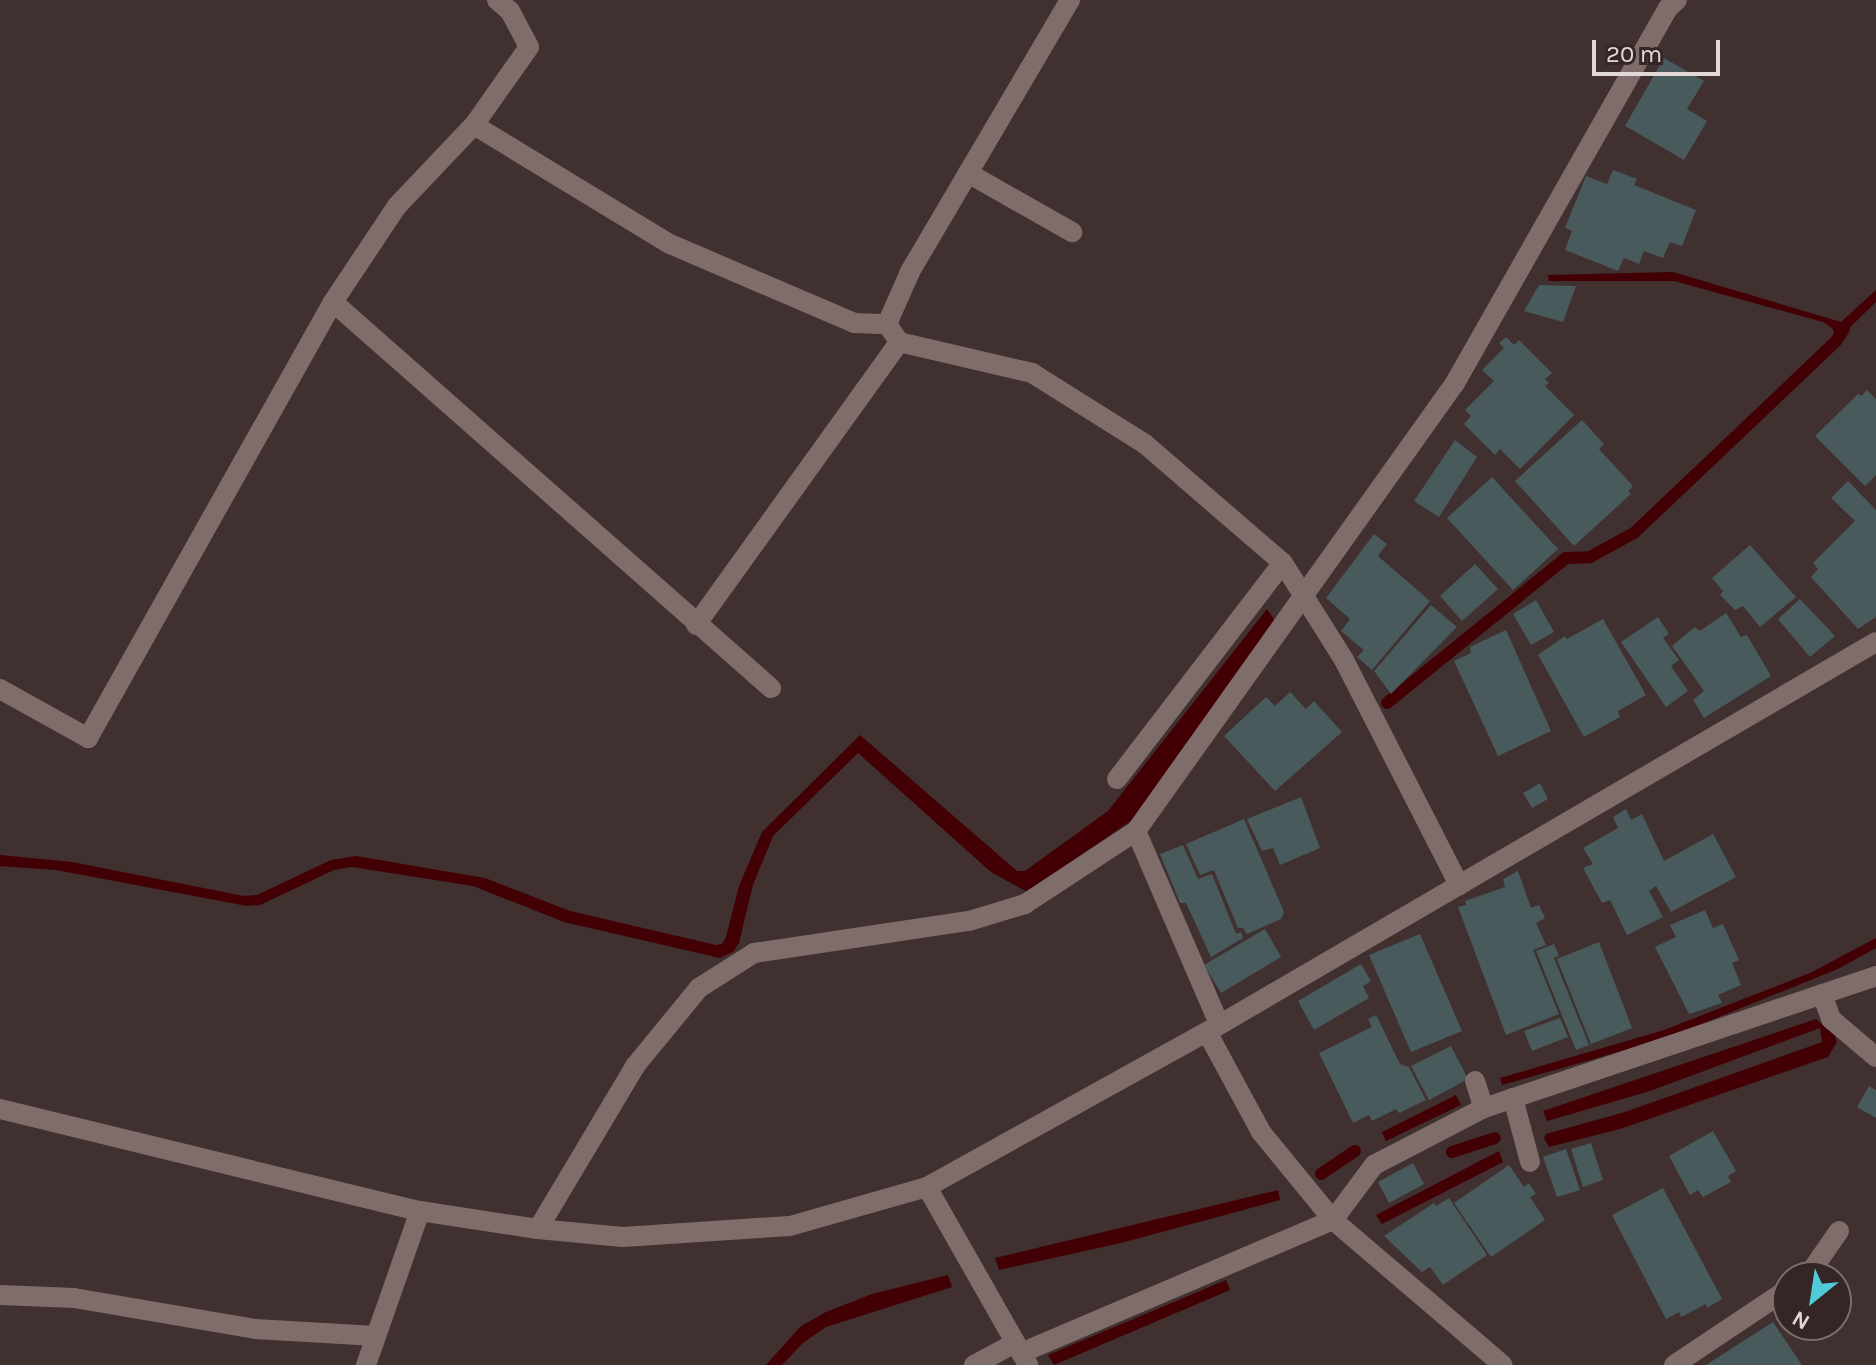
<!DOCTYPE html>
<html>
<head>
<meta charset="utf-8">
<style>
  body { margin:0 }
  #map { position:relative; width:1876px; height:1365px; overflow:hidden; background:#40302f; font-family:Karla,sans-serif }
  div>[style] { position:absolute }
  .water>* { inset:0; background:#420004 }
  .stream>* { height:12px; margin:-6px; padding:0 6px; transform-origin:6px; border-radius:6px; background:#420004 }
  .building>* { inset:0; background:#485a5c }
  .minor>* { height:20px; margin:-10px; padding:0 10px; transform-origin:10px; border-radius:10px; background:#7f6d6b }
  span { translate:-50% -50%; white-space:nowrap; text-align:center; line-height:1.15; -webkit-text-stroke:8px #352625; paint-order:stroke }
  .north { position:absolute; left:1772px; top:1261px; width:80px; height:80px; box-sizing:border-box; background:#352625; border:2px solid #7a6d6c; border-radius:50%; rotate:210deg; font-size:22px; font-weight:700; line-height:32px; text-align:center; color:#e2d8d7 }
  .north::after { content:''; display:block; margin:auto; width:28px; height:36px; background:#52cbd8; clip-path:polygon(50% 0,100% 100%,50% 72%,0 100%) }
  .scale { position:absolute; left:1592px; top:40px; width:128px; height:36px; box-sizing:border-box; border:4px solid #e2d8d7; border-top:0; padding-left:10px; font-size:24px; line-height:28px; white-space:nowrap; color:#e2d8d7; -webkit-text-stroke:6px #352625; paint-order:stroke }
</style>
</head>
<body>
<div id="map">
  <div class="water">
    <div style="clip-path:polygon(1673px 272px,1841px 322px,1876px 290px,1876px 302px,1842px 335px,1836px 336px,1832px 328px,1823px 322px,1674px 281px,1549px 281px,1548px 275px)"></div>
    <div style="clip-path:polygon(1267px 609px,1275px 621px,1132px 820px,1027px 892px,991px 872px,858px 753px,773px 836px,753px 885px,739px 943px,733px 952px,720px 958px,564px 922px,473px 886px,352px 867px,334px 870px,260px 905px,247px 906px,56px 870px,0 866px,0 855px,72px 862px,244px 896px,257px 895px,331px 860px,356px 856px,485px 878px,570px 911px,716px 945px,722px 944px,726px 937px,739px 886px,762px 832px,860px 735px,1017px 871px,1025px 871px,1108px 811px)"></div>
    <div style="clip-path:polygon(1876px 938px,1876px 948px,1838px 969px,1664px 1039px,1502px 1085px,1500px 1078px,1664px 1030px,1810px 973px)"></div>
    <div style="clip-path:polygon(1816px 1019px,1834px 1034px,1837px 1042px,1828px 1057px,1620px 1129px,1549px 1147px,1544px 1138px,1546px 1134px,1625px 1112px,1822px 1042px,1820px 1028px,1650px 1091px,1547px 1121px,1543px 1111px)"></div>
    <div style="clip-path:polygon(1456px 1095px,1461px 1105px,1386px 1141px,1382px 1132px)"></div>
    <div style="clip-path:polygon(1499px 1151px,1503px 1162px,1382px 1224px,1376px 1215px)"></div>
    <div style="clip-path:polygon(1278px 1190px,1280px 1200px,1121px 1243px,999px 1270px,995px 1258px)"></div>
    <div style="clip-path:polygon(948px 1275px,952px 1287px,826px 1327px,803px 1343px,782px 1365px,766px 1365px,801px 1326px,826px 1312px,872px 1294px)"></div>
    <div style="clip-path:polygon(1226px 1280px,1230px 1290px,1054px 1365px,1048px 1355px)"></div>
  </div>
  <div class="stream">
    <div style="left:1387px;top:703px;width:230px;rotate:-39deg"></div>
    <div style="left:1566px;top:558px;width:24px;rotate:-2deg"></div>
    <div style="left:1590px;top:557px;width:50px;rotate:-28.6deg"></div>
    <div style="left:1634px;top:533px;width:279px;rotate:-43.5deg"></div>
    <div style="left:1836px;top:341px;width:14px;rotate:-56deg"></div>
    <div style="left:1452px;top:1152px;width:45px;rotate:-18deg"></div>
    <div style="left:1321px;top:1174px;width:41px;rotate:-34.1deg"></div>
  </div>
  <div class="building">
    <div style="clip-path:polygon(1664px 58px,1704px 81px,1687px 109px,1707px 121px,1684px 160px,1625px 126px)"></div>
    <div style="clip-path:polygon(1613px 170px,1637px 179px,1634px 185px,1696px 210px,1682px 246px,1670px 242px,1663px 258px,1644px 251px,1639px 264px,1624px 258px,1618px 271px,1565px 250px,1572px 231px,1565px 228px,1586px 176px,1607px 184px)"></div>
    <div style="clip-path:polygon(1539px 285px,1576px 286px,1563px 322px,1524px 311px)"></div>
    <div style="clip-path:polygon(1506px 337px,1514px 345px,1519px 340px,1552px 373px,1545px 379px,1549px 383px,1545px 386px,1574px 415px,1520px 469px,1500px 449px,1495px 455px,1464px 424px,1471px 416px,1465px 410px,1494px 381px,1482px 370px,1504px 348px,1499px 343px)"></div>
    <div style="clip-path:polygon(1867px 390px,1876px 399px,1876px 475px,1865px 486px,1815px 436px,1858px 394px,1861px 396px)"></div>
    <div style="clip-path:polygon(1582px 420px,1604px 444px,1599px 449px,1633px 486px,1628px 491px,1631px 494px,1574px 546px,1515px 481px)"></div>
    <div style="clip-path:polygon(1455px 440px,1477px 457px,1439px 517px,1414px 501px)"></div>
    <div style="clip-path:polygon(1492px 477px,1558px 549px,1513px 590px,1447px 518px)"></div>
    <div style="clip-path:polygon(1848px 481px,1876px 510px,1876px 617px,1858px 629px,1811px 577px,1818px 569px,1813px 563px,1855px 521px,1831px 498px)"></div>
    <div style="clip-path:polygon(1374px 534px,1387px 544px,1378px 556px,1430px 601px,1372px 670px,1357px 657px,1364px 650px,1341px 631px,1350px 619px,1326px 598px)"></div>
    <div style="clip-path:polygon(1750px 545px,1796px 597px,1760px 627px,1743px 606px,1735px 610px,1720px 595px,1723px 591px,1712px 578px)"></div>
    <div style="clip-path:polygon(1475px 564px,1498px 589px,1462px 621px,1440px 596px)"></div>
    <div style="clip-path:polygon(1800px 599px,1835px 636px,1810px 657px,1778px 619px)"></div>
    <div style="clip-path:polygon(1536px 600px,1554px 632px,1531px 645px,1513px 614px)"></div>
    <div style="clip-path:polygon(1431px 605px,1457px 627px,1391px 694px,1374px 671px)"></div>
    <div style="clip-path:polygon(1726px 613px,1741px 637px,1747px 635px,1771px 676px,1704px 718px,1693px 700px,1704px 691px,1672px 646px,1695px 627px,1700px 631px)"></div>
    <div style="clip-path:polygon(1658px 617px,1669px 634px,1663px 638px,1679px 660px,1671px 666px,1688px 691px,1666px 707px,1621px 642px)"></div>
    <div style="clip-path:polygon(1603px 619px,1646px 695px,1618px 711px,1620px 717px,1584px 737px,1538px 655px,1565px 636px,1567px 639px)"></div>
    <div style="clip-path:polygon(1506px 630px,1551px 731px,1498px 756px,1454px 661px,1471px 653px,1470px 647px)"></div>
    <div style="clip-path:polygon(1290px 692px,1306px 709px,1314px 701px,1342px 732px,1275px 791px,1224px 736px,1266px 697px,1275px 706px)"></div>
    <div style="clip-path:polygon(1540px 783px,1548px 799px,1532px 808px,1523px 793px)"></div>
    <div style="clip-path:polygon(1301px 797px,1320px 848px,1280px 865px,1273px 848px,1262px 851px,1247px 819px)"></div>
    <div style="clip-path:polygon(1626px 809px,1631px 820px,1642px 814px,1664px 861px,1713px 834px,1736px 877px,1671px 912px,1656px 886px,1649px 891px,1663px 917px,1627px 935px,1610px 900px,1602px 903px,1583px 868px,1593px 864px,1583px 848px,1618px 828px,1613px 817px)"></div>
    <div style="clip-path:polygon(1244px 819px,1284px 912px,1281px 919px,1247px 934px,1243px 928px,1238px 928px,1214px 870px,1200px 875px,1186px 844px)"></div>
    <div style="clip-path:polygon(1183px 845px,1198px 879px,1212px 874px,1236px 934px,1241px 932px,1243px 938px,1211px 957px,1186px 903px,1180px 903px,1160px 854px)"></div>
    <div style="clip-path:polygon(1518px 871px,1531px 908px,1539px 905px,1545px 918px,1536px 923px,1546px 945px,1533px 950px,1559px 1014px,1506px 1035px,1458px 907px,1466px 905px,1465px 901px,1505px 887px,1503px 879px)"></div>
    <div style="clip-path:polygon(1705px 910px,1713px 928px,1723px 924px,1739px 960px,1732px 963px,1741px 985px,1718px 995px,1722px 1003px,1689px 1014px,1655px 947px,1676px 937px,1670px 925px)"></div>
    <div style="clip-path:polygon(1265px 929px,1281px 957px,1221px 993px,1204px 965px)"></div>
    <div style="clip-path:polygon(1420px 934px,1462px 1031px,1411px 1052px,1369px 955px)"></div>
    <div style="clip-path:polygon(1599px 942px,1632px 1028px,1591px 1044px,1557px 959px)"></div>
    <div style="clip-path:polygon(1554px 944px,1559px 956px,1554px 958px,1589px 1045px,1576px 1050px,1536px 951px)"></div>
    <div style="clip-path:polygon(1361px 964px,1371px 981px,1363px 986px,1369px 998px,1314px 1030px,1298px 1001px)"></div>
    <div style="clip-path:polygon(1376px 1015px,1400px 1064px,1409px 1067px,1426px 1100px,1399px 1113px,1396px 1109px,1372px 1121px,1369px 1115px,1353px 1123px,1319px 1053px,1372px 1027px,1368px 1019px)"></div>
    <div style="clip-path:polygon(1560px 1018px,1568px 1037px,1532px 1051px,1524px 1031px)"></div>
    <div style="clip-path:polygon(1451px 1046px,1468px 1079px,1429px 1100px,1411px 1066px)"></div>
    <div style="clip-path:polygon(1869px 1086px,1876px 1090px,1876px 1118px,1857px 1107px)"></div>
    <div style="clip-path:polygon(1713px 1131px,1736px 1171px,1728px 1176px,1731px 1182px,1703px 1197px,1698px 1190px,1690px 1195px,1669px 1156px)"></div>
    <div style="clip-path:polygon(1591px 1143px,1603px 1180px,1583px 1187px,1571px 1149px)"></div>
    <div style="clip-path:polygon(1566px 1149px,1580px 1190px,1557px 1197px,1543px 1157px)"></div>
    <div style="clip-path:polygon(1413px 1163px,1424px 1184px,1389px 1203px,1378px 1182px)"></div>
    <div style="clip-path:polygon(1509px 1165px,1524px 1187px,1529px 1183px,1536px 1194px,1530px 1197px,1545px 1220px,1491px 1257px,1454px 1203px)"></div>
    <div style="clip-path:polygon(1663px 1188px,1722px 1299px,1707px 1308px,1706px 1304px,1681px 1317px,1679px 1312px,1666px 1319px,1612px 1215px)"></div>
    <div style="clip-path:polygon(1449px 1198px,1487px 1255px,1443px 1285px,1430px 1267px,1422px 1272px,1384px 1236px,1434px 1203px,1436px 1206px)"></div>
    <div style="clip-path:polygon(1773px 1322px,1802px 1365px,1706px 1365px)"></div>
  </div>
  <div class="minor">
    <div style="left:1070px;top:0;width:316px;rotate:120.5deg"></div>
    <div style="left:910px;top:272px;width:57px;rotate:113.9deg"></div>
    <div style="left:887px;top:324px;width:22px;rotate:56deg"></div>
    <div style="left:899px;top:342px;width:137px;rotate:13.1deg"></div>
    <div style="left:1032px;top:373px;width:133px;rotate:32.1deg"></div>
    <div style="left:1145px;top:444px;width:182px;rotate:40.8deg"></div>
    <div style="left:1283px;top:563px;width:115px;rotate:57.8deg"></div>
    <div style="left:1344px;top:660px;width:253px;rotate:62.9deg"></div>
    <div style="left:474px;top:125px;width:229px;rotate:31.3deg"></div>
    <div style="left:670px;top:244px;width:200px;rotate:23.2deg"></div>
    <div style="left:854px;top:323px;width:33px;rotate:2deg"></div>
    <div style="left:968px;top:173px;width:120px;rotate:29.6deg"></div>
    <div style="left:333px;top:302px;width:584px;rotate:41.39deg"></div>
    <div style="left:696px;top:625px;width:348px;rotate:-54.3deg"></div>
    <div style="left:0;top:689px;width:101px;rotate:29.1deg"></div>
    <div style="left:88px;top:738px;width:500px;rotate:-60.67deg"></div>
    <div style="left:333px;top:302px;width:115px;rotate:-56.3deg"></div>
    <div style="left:397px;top:206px;width:112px;rotate:-46.5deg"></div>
    <div style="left:474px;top:125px;width:95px;rotate:-54.8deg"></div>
    <div style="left:529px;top:47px;width:41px;rotate:-117.8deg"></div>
    <div style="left:510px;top:11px;width:17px;rotate:-140deg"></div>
    <div style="left:1117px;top:779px;width:272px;rotate:-52.5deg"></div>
    <div style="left:1136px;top:831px;width:210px;rotate:66.7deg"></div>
    <div style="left:1822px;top:994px;width:27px;rotate:70deg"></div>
    <div style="left:1831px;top:1019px;width:59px;rotate:40.2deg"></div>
    <div style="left:1207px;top:1032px;width:114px;rotate:61.6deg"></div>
    <div style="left:1261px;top:1132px;width:114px;rotate:50.7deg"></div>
    <div style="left:1333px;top:1220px;width:223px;rotate:40.5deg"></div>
    <div style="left:1475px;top:1081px;width:28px;rotate:72deg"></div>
    <div style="left:1513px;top:1098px;width:66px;rotate:75.1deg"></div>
    <div style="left:0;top:1109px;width:432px;rotate:13.7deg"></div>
    <div style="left:420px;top:1211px;width:119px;rotate:8.7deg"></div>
    <div style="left:538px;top:1229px;width:85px;rotate:5.4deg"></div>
    <div style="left:623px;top:1237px;width:167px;rotate:-3.8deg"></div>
    <div style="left:790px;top:1226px;width:142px;rotate:-15.9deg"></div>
    <div style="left:927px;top:1187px;width:320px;rotate:-29deg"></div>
    <div style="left:1207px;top:1032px;width:774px;rotate:-30.24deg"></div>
    <div style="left:927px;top:1187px;width:205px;rotate:60.4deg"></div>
    <div style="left:538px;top:1229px;width:190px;rotate:-59.2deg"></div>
    <div style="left:635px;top:1066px;width:101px;rotate:-50.6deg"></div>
    <div style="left:699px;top:988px;width:65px;rotate:-32.5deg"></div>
    <div style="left:754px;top:953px;width:217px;rotate:-8.5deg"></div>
    <div style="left:969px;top:921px;width:59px;rotate:-16.9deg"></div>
    <div style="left:1025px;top:904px;width:133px;rotate:-33.3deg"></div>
    <div style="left:1136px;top:831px;width:550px;rotate:-54.55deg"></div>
    <div style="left:1455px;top:383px;width:431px;rotate:-60.4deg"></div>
    <div style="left:1668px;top:8px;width:12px;rotate:-42deg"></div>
    <div style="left:1807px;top:1277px;width:56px;rotate:-55.2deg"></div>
    <div style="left:0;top:1295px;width:74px;rotate:2.3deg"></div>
    <div style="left:74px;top:1298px;width:184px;rotate:9.7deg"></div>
    <div style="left:255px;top:1329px;width:121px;rotate:3.3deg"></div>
    <div style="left:1021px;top:1353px;width:339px;rotate:-23.1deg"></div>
    <div style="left:1333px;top:1220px;width:69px;rotate:-53.3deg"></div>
    <div style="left:1374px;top:1165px;width:124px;rotate:-27.4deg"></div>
    <div style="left:1484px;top:1108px;width:414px;rotate:-18.6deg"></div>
    <div style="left:366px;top:1365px;width:163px;rotate:-70.7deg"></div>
    <div style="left:974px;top:1365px;width:47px;rotate:-28.2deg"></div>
    <div style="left:1674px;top:1365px;width:137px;rotate:-33.7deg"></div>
  </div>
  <div class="north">N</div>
  <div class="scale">20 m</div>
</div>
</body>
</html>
